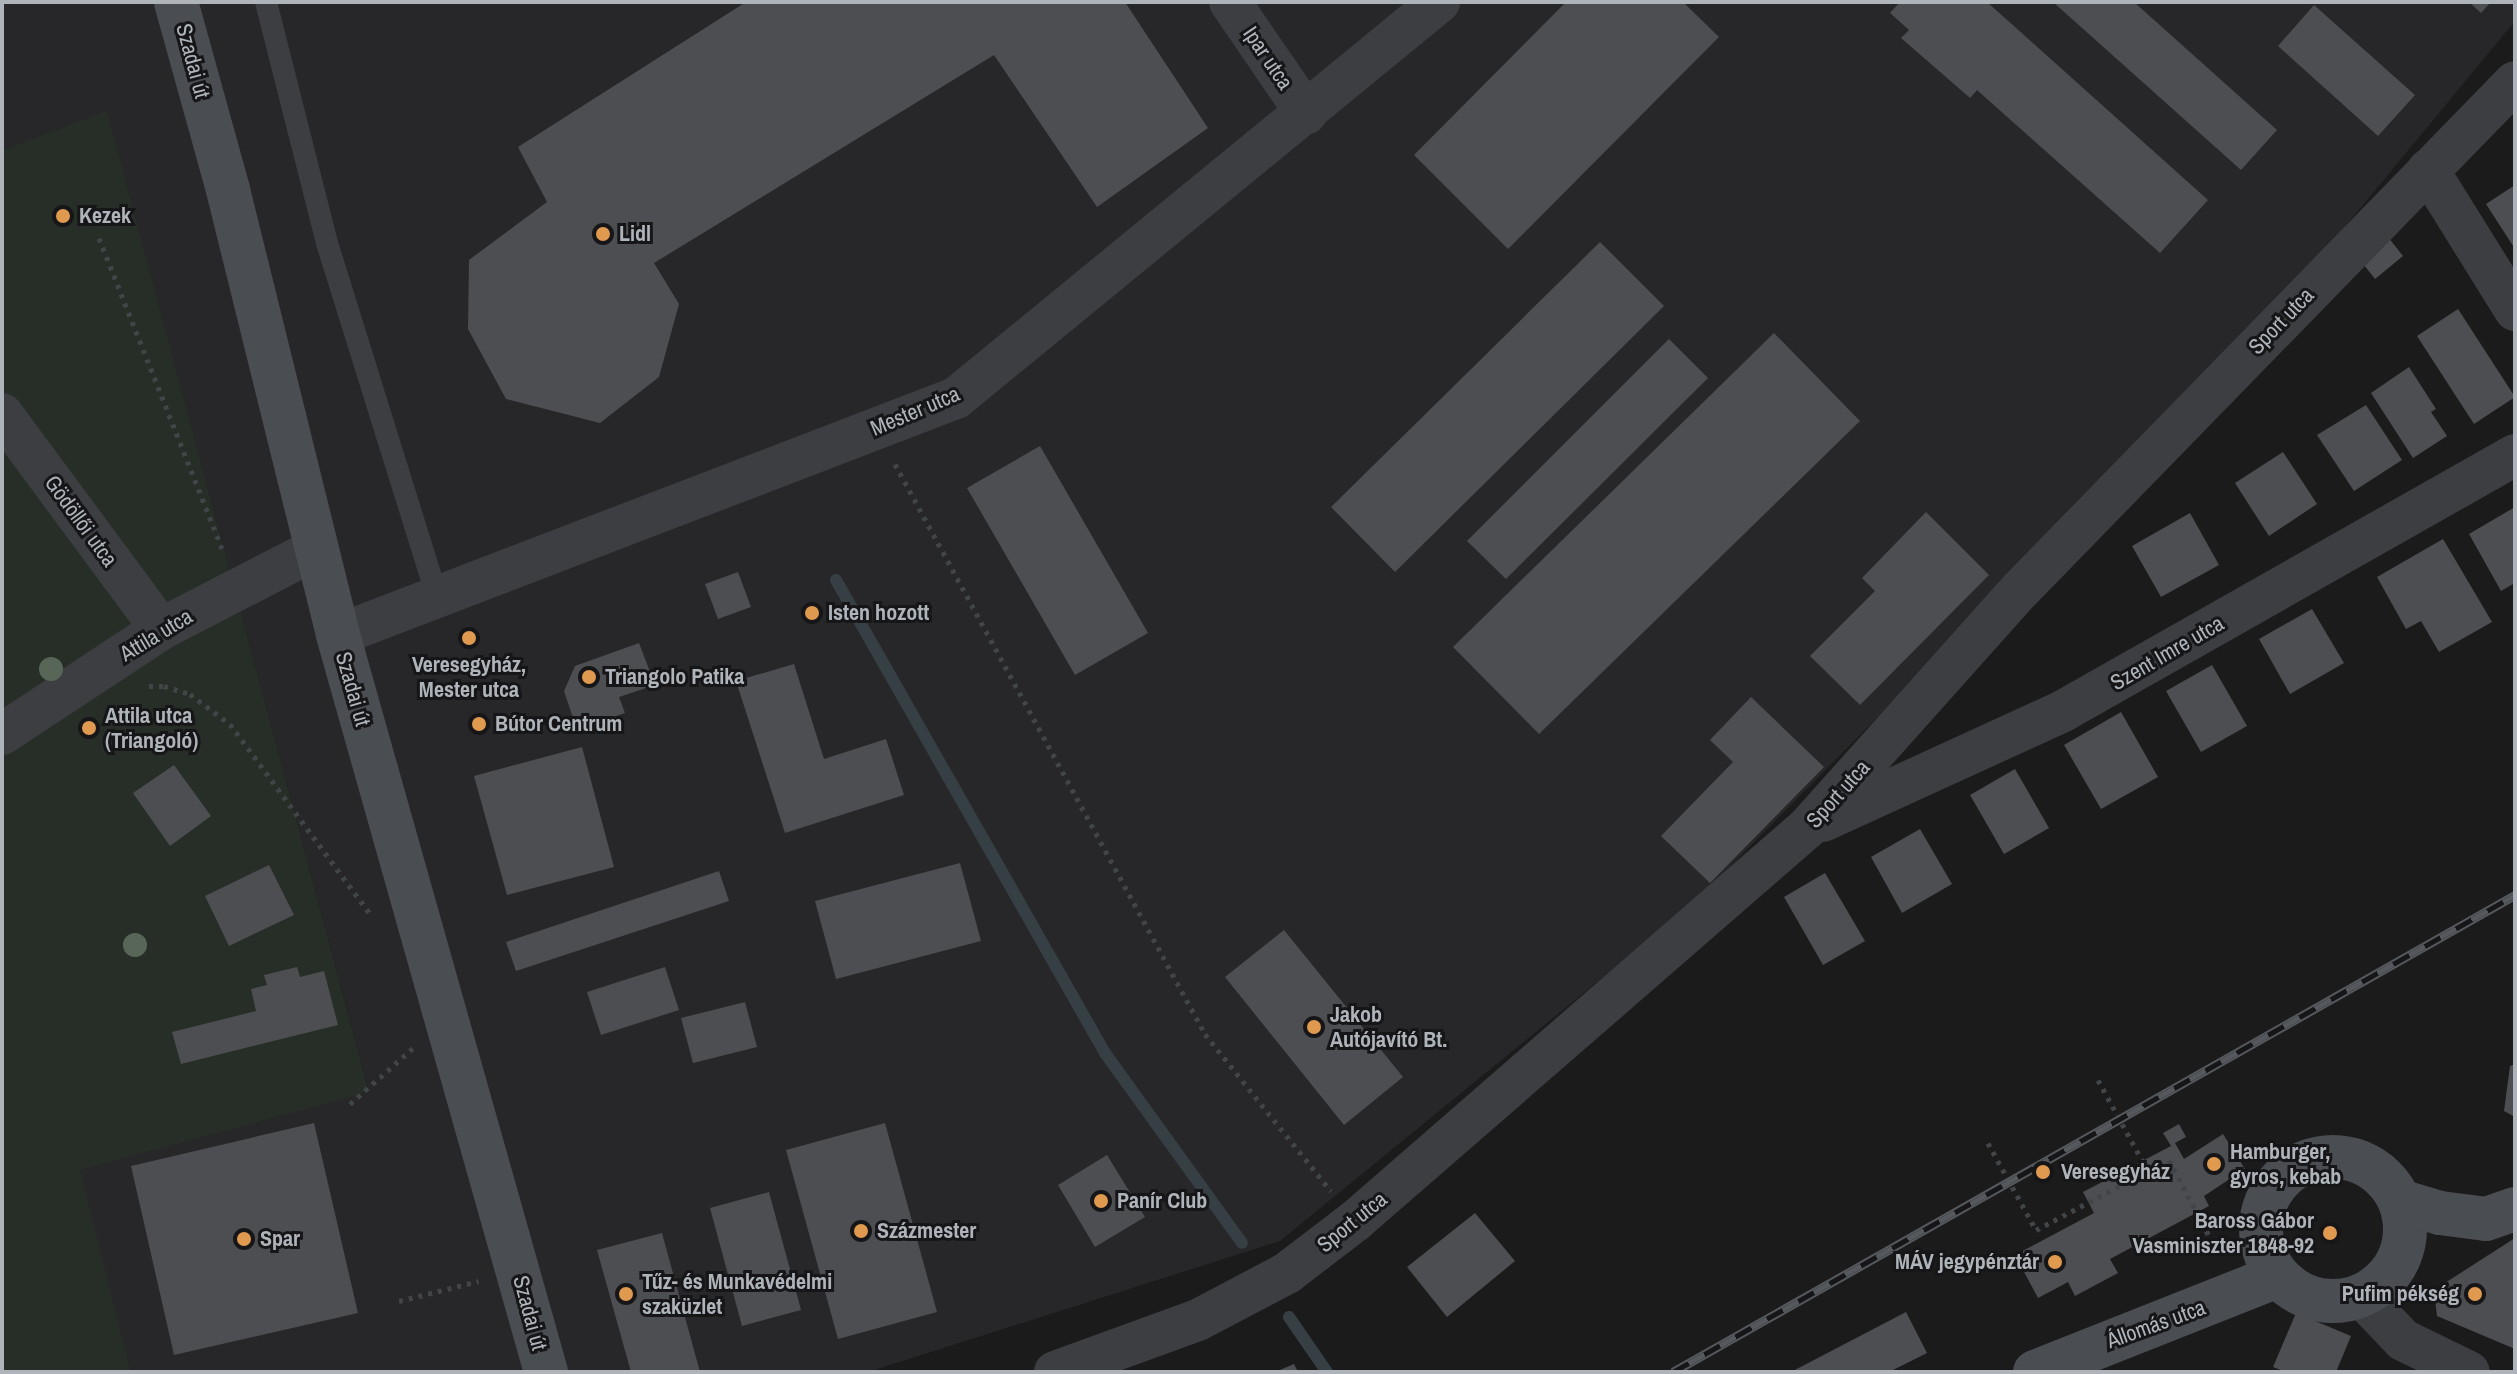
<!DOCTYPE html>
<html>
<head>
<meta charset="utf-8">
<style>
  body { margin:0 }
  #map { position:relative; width:2517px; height:1374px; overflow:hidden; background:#1b1b1c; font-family:"Archivo Narrow",sans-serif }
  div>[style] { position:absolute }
  .built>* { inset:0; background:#272729 }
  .green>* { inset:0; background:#272e27 }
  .stream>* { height:12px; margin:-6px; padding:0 6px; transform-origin:6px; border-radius:6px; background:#363f44 }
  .building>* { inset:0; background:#4d4e51 }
  .path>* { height:5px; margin-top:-2.5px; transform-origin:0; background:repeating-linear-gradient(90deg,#424548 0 4px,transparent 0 10px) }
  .lane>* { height:22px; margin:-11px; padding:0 11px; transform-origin:11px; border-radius:11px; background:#3c3e41 }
  .street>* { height:42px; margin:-21px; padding:0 21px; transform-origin:21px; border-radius:21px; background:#3c3e41 }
  .secondary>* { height:44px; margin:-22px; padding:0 22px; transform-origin:22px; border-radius:22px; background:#4a4d51 }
  .secondary>.ring { margin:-22px; padding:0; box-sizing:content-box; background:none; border:44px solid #4a4d51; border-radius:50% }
  .rail>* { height:9px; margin-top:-4.5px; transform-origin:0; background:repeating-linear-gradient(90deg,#161618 0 18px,#55585c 0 36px); box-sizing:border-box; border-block:2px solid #55585c }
  .trees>* { width:24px; height:24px; margin:-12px; border-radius:50%; background:#586657 }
  .dots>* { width:22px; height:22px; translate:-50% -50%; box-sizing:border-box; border:4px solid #161618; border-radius:50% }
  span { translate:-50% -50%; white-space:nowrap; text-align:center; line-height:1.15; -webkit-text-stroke:6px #161618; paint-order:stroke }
  .street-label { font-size:22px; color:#afb4ba }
  .poi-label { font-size:22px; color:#afb4ba; font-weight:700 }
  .left { translate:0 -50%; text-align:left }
  .right { translate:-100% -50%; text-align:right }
  .frame { position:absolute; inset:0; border:4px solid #afb4ba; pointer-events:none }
</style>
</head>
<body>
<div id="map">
  <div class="built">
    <div style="clip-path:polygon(2px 2px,2515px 2px,2515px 21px,2339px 234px,1938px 656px,1695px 902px,1280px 1241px,868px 1372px,131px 1372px,79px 1170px,369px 1091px,107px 112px,2px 150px)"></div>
  </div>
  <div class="green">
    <div style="clip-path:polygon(107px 111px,369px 1092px,80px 1170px,131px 1372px,2px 1372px,2px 150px)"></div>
  </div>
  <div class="stream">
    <div style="left:836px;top:580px;width:544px;rotate:60.37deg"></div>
    <div style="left:1105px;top:1053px;width:234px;rotate:54.2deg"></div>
    <div style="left:1289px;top:1317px;width:67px;rotate:55.4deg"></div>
  </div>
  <div class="building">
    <div style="clip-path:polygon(746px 2px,1125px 2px,1208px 128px,1097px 207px,994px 55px,654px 263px,679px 304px,659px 377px,600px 423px,506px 399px,468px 329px,469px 260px,547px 202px,518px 147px)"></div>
    <div style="clip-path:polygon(1566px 2px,1683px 2px,1719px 37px,1508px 249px,1414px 155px)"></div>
    <div style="clip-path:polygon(1900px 2px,1987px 2px,2208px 200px,2160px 253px,1977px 90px,1970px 98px,1901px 38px,1909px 30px,1890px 13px)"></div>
    <div style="clip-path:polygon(2053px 2px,2134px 2px,2277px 130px,2241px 170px)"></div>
    <div style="clip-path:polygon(2469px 2px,2491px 2px,2481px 13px)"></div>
    <div style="clip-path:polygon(2314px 5px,2415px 95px,2378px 136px,2278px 46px)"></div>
    <div style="clip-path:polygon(2515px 185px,2515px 249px,2486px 204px)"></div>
    <div style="clip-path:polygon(2388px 237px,2403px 256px,2375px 279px,2353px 251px)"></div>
    <div style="clip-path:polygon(1600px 242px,1664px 306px,1395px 572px,1331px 507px)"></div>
    <div style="clip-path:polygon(2458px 309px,2515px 397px,2474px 424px,2417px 336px)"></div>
    <div style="clip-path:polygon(1774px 333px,1860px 421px,1539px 734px,1453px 647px)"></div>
    <div style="clip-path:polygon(1669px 339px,1708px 378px,1506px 579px,1467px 541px)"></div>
    <div style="clip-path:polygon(2409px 367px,2436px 409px,2431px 412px,2447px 436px,2413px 458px,2371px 393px)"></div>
    <div style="clip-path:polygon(2366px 405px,2402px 460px,2354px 491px,2317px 435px)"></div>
    <div style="clip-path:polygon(1040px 446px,1148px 633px,1075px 675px,967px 488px)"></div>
    <div style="clip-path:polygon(2283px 452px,2317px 504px,2269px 536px,2235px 483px)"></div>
    <div style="clip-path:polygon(2515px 507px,2515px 588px,2513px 584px,2501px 591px,2469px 534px)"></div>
    <div style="clip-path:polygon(1926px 512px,1989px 575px,1860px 705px,1810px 656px,1875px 591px,1862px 578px)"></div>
    <div style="clip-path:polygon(2190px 513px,2219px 565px,2161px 597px,2132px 546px)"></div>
    <div style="clip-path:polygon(2443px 539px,2492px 622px,2439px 652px,2421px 621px,2406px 629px,2377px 577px)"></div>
    <div style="clip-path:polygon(738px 572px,751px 607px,718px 619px,705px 584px)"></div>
    <div style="clip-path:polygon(2312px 609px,2344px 663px,2290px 694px,2259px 639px)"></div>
    <div style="clip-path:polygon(639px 643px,655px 685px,619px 697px,625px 713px,577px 730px,564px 691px,575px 666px)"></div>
    <div style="clip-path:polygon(794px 664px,824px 759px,886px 739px,904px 795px,785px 833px,736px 681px)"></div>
    <div style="clip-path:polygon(2212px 665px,2247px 726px,2201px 752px,2166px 691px)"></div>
    <div style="clip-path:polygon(1751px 697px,1824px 767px,1710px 883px,1661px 836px,1733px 762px,1710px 740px)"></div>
    <div style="clip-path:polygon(2121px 712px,2158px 777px,2101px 809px,2064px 745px)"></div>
    <div style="clip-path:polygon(582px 747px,614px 867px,507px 895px,474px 776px)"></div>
    <div style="clip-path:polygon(174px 765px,211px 816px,170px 846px,133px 793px)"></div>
    <div style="clip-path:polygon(2015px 769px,2049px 828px,2004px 854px,1970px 795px)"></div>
    <div style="clip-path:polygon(1920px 829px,1952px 884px,1902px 913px,1871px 857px)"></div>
    <div style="clip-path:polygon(960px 863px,981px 941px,836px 979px,815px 901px)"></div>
    <div style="clip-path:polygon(269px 865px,294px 915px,229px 946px,205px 896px)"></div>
    <div style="clip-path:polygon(719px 871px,729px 901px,516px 971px,506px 942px)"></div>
    <div style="clip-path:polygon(1825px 873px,1865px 941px,1823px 965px,1784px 897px)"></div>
    <div style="clip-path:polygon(1284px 930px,1403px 1077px,1344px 1125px,1225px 977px)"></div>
    <div style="clip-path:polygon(297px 967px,300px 977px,324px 971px,338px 1025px,181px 1064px,172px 1032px,256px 1011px,251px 989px,267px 985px,264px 975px)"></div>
    <div style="clip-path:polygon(665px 967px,679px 1010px,601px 1035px,587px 992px)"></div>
    <div style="clip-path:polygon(745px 1002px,757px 1047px,693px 1063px,681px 1018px)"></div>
    <div style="clip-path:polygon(2515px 1064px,2515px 1117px,2504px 1111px,2510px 1066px)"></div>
    <div style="clip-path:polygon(314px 1123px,358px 1313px,174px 1355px,131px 1166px)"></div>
    <div style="clip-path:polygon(885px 1123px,937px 1312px,838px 1339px,786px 1150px)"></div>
    <div style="clip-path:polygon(2179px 1124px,2186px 1137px,2175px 1143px,2184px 1159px,2223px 1134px,2245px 1169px,2204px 1196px,2209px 1206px,2110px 1259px,2118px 1273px,2075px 1296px,2068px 1282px,2038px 1298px,2015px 1255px,2094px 1213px,2083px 1192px,2171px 1146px,2163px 1133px)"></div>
    <div style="clip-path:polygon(1107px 1155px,1145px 1217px,1095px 1247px,1058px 1185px)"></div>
    <div style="clip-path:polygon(769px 1192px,801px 1310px,742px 1326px,710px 1208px)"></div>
    <div style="clip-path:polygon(1475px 1213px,1515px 1261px,1447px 1317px,1407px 1267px)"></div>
    <div style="clip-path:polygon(662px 1233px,700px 1372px,631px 1372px,597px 1250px)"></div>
    <div style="clip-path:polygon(2515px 1238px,2515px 1349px,2437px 1316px,2434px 1290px)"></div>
    <div style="clip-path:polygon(1906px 1312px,1927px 1353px,1889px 1372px,1791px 1372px)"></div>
    <div style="clip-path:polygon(2296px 1313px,2351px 1336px,2336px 1372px,2286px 1372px,2273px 1367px)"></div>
    <div style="clip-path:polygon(1294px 1364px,1298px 1372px,1275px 1372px)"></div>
  </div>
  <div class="path">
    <div style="left:99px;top:238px;width:339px;rotate:68.4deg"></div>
    <div style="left:895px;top:464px;width:649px;rotate:61.46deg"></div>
    <div style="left:1205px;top:1034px;width:201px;rotate:51.3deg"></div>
    <div style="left:149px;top:686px;width:15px"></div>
    <div style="left:164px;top:686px;width:27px;rotate:17deg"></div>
    <div style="left:190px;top:694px;width:50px;rotate:36.9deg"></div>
    <div style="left:230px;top:724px;width:237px;rotate:53.6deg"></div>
    <div style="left:2098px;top:1080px;width:104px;rotate:61.2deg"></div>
    <div style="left:350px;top:1104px;width:84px;rotate:-41.6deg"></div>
    <div style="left:1988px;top:1143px;width:99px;rotate:61.1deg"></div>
    <div style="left:2036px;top:1230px;width:150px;rotate:-27.8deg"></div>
    <div style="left:2169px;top:1160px;width:86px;rotate:62.2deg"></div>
    <div style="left:399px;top:1301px;width:82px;rotate:-14deg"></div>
  </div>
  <div class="lane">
    <div style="left:266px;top:2px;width:249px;rotate:75.8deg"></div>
    <div style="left:327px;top:243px;width:371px;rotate:72.7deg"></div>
  </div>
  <div class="street">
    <div style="left:1230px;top:2px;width:135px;rotate:55.6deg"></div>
    <div style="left:2428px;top:170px;width:165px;rotate:58.1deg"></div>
    <div style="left:2px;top:414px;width:267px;rotate:53.5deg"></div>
    <div style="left:338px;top:635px;width:662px;rotate:-20.98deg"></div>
    <div style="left:956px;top:398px;width:625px;rotate:-39.35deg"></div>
    <div style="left:2px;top:734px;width:191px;rotate:-33.4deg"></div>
    <div style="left:161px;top:629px;width:174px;rotate:-27.3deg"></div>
    <div style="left:1823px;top:821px;width:264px;rotate:-24.6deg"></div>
    <div style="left:2063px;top:711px;width:519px;rotate:-29.53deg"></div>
    <div style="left:2361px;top:1296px;width:61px;rotate:46.3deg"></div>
    <div style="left:2403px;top:1340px;width:73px;rotate:25.9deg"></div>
    <div style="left:1055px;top:1372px;width:152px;rotate:-20deg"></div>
    <div style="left:1198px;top:1320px;width:101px;rotate:-27.8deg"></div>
    <div style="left:1287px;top:1273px;width:86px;rotate:-37.4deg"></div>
    <div style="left:1355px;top:1221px;width:599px;rotate:-41.01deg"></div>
    <div style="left:1807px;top:828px;width:319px;rotate:-48.2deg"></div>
    <div style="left:2020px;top:590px;width:709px;rotate:-45.74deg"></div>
  </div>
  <div class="secondary">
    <div style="left:176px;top:2px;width:195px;rotate:74.5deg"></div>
    <div style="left:228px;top:190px;width:458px;rotate:76.1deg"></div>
    <div style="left:338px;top:635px;width:766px;rotate:74.24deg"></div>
    <div class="ring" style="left:2261px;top:1157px;width:100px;height:100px"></div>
    <div style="left:2400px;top:1201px;width:42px;rotate:16.7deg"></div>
    <div style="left:2440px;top:1213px;width:46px;rotate:7.4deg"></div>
    <div style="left:2486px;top:1219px;width:31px;rotate:-19deg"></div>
    <div style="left:2035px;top:1372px;width:260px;rotate:-21.6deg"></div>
  </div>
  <div class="rail">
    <div style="left:1673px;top:1372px;width:968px;rotate:-29.53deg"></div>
  </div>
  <div class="trees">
    <div style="left:51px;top:669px"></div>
    <div style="left:135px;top:945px"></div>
  </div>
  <div class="dots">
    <div style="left:63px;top:216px;background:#df9a50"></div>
    <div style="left:603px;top:234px;background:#df9a50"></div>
    <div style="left:812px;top:613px;background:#df9a50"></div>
    <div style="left:469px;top:638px;background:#df9a50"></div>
    <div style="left:589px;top:677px;background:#df9a50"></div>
    <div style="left:479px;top:724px;background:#df9a50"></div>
    <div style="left:89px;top:728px;background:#df9a50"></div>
    <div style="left:1314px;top:1027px;background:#df9a50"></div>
    <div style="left:2214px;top:1164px;background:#df9a50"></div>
    <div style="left:2043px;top:1172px;background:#df9a50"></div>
    <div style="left:1101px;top:1201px;background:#df9a50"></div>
    <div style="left:861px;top:1231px;background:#df9a50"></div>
    <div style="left:2330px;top:1233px;background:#df9a50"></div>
    <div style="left:244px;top:1239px;background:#df9a50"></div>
    <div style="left:2055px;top:1262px;background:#df9a50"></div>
    <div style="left:626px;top:1294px;background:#df9a50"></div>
    <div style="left:2475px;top:1294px;background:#df9a50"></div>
  </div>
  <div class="street-label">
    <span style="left:1268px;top:58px;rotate:56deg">Ipar utca</span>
    <span style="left:193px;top:61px;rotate:75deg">Szadai út</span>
    <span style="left:2281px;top:321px;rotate:-46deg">Sport utca</span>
    <span style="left:915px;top:411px;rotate:-23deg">Mester utca</span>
    <span style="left:81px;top:521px;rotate:54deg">Gödöllői utca</span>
    <span style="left:156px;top:635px;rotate:-31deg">Attila utca</span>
    <span style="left:2167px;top:653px;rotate:-30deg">Szent Imre utca</span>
    <span style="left:353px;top:689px;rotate:74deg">Szadai út</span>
    <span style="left:1838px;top:794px;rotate:-48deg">Sport utca</span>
    <span style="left:1352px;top:1222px;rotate:-39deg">Sport utca</span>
    <span style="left:530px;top:1313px;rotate:75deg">Szadai út</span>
    <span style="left:2156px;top:1324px;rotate:-20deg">Állomás utca</span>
  </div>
  <div class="poi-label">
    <span class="left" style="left:79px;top:216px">Kezek</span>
    <span class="left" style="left:619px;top:234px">Lidl</span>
    <span class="left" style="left:828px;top:613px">Isten hozott</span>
    <span style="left:469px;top:677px">Veresegyház,<br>Mester utca</span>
    <span class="left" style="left:605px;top:677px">Triangolo Patika</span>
    <span class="left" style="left:105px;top:728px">Attila utca<br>(Triangoló)</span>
    <span class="left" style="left:495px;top:724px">Bútor Centrum</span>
    <span class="left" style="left:1330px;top:1027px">Jakob<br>Autójavító Bt.</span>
    <span class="left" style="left:2230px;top:1164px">Hamburger,<br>gyros, kebab</span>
    <span class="left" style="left:2061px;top:1172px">Veresegyház</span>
    <span class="left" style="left:1117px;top:1201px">Panír Club</span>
    <span class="right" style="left:2314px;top:1233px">Baross Gábor<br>Vasminiszter 1848-92</span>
    <span class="left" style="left:877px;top:1231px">Százmester</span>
    <span class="left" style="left:260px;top:1239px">Spar</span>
    <span class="right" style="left:2039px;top:1262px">MÁV jegypénztár</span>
    <span class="left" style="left:642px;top:1294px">Tűz- és Munkavédelmi<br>szaküzlet</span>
    <span class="right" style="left:2459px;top:1294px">Pufim pékség</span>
  </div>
  <div class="frame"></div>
</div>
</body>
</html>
